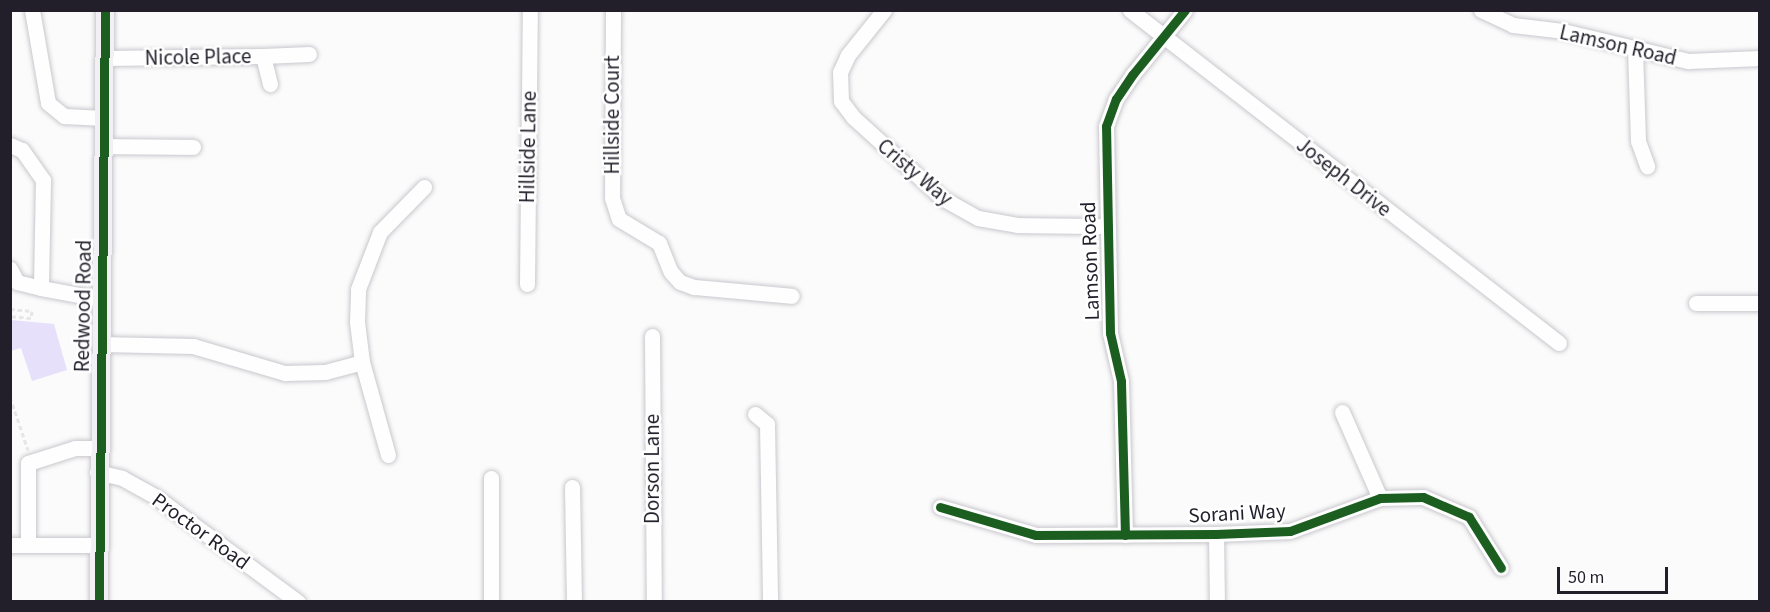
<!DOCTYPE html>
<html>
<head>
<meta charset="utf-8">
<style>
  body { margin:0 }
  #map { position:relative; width:1770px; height:612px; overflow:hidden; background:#fbfbfb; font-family:"Source Sans 3",sans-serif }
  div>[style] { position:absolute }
  .green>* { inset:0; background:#e6e0fb }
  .path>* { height:3px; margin-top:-1.5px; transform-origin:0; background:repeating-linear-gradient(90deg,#e6e6e6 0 4.5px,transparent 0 7.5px) }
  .roads { filter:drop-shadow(0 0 2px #c9c7cd) drop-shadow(0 0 2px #c9c7cd) }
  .minor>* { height:15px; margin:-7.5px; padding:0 7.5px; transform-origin:7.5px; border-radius:7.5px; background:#fefefe }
  .major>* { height:18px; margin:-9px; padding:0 9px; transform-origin:9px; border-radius:9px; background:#f2eff5 }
  .cycleway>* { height:9px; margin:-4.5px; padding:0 4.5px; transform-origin:4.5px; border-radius:4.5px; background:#1b5e20 }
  span { translate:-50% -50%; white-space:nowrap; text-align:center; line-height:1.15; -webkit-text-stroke:5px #fff; paint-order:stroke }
  .street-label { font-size:21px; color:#221f2a }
  .frame { position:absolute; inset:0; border:12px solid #221f2a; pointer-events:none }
  .scale { position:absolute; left:1557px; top:567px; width:111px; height:27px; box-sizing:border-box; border:3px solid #221f2a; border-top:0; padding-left:8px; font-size:18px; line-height:21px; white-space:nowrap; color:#221f2a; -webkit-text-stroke:4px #fff; paint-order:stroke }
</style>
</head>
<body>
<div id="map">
  <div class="green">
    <div style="clip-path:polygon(11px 320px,54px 324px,67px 370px,32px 381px,21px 348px,11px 351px)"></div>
  </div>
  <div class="path">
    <div style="left:10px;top:309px;width:22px;rotate:5deg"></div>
    <div style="left:32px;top:311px;width:7px;rotate:98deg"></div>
    <div style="left:31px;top:318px;width:21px;rotate:-175deg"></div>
    <div style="left:10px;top:397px;width:56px;rotate:71.2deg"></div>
  </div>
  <div class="roads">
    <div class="minor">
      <div style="left:32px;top:10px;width:94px;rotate:80.2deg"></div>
      <div style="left:48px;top:103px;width:21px;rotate:39deg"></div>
      <div style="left:64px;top:116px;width:40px;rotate:2.9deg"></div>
      <div style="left:613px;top:10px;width:188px;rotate:90.3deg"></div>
      <div style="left:612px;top:198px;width:22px;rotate:72deg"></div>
      <div style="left:619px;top:219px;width:47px;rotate:31deg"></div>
      <div style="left:659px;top:243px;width:31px;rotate:68deg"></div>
      <div style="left:671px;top:272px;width:13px;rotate:48deg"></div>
      <div style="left:680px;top:282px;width:15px;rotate:20deg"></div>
      <div style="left:694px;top:287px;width:98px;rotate:5.2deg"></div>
      <div style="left:884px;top:10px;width:58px;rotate:128.7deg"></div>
      <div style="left:848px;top:55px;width:19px;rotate:115deg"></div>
      <div style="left:840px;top:72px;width:29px;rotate:88deg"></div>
      <div style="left:841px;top:101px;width:20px;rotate:53deg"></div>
      <div style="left:853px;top:117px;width:120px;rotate:42.3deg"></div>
      <div style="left:942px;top:198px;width:41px;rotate:29.1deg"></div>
      <div style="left:978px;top:218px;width:41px;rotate:9.9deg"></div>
      <div style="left:1018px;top:225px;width:88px;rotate:0.7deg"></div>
      <div style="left:1130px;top:10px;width:543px;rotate:37.82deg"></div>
      <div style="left:1481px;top:10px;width:35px;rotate:25deg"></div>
      <div style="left:1513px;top:25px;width:50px;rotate:6.8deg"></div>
      <div style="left:1563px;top:31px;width:129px;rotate:13.5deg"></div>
      <div style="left:1688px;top:61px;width:72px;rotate:-2.4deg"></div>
      <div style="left:1635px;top:50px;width:91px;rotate:88.1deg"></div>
      <div style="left:1638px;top:141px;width:27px;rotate:70deg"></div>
      <div style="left:263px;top:56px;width:46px;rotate:-2.5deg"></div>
      <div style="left:105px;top:58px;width:158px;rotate:-0.7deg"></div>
      <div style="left:263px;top:56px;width:29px;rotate:76deg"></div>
      <div style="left:10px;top:145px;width:13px;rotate:23deg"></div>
      <div style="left:22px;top:150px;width:37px;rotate:55deg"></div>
      <div style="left:43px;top:180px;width:108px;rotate:91.1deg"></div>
      <div style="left:41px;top:288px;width:25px;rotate:-166deg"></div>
      <div style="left:17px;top:282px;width:15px;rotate:-118deg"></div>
      <div style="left:103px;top:146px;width:90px;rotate:0.6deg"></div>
      <div style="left:527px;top:284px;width:274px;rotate:-89.4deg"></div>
      <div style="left:41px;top:288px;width:61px;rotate:10.4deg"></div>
      <div style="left:1696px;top:303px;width:64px"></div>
      <div style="left:652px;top:336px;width:266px;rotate:89.6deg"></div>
      <div style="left:100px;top:344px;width:93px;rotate:1.2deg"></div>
      <div style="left:193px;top:346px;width:96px;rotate:16.4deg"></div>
      <div style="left:285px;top:373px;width:40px;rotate:-1.4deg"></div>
      <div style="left:325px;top:372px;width:38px;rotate:-15deg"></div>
      <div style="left:1342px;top:412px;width:94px;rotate:66.2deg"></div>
      <div style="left:755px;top:414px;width:16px;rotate:40deg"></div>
      <div style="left:767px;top:424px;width:178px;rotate:89deg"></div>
      <div style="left:388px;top:455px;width:97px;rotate:-105.6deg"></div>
      <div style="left:362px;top:362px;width:40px;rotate:-97.1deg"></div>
      <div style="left:357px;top:322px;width:33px;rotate:-88deg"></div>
      <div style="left:358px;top:289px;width:61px;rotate:-68.9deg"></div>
      <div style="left:380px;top:232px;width:63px;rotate:-45.6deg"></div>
      <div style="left:97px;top:472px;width:26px;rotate:13deg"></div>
      <div style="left:122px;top:478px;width:39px;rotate:29deg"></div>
      <div style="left:156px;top:497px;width:177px;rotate:36.5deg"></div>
      <div style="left:491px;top:478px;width:124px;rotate:90deg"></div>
      <div style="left:572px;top:487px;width:115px;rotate:89deg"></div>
      <div style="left:940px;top:507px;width:100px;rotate:16.3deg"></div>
      <div style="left:1036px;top:535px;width:180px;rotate:-0.3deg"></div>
      <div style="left:1216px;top:534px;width:74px;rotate:-2.3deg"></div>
      <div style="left:1290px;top:531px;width:96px;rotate:-20.1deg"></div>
      <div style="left:1380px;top:498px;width:43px;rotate:-1.3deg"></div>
      <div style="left:1423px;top:497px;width:50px;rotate:23.5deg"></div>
      <div style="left:1469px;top:517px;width:60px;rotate:57.9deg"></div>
      <div style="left:1216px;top:534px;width:68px;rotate:89.2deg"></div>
      <div style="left:1125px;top:535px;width:154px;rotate:-91.5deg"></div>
      <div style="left:1121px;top:381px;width:49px;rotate:-102.9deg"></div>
      <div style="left:1110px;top:333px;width:207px;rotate:-91.1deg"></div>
      <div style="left:1106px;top:126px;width:29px;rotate:-70deg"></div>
      <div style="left:1116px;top:99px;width:30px;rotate:-56deg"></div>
      <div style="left:1133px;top:74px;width:82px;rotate:-50.9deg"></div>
      <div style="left:10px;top:545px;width:88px"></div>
      <div style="left:28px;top:545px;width:82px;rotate:-90deg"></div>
      <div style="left:28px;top:463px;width:49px;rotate:-17.7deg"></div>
      <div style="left:75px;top:448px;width:23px"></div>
    </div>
    <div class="major">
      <div style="left:99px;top:602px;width:592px;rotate:-89.42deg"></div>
    </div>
  </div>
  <div class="cycleway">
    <div style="left:940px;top:507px;width:100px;rotate:16.3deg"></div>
    <div style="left:1036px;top:535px;width:180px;rotate:-0.3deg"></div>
    <div style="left:1216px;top:534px;width:74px;rotate:-2.3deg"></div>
    <div style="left:1290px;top:531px;width:96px;rotate:-20.1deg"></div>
    <div style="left:1380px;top:498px;width:43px;rotate:-1.3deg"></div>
    <div style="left:1423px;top:497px;width:50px;rotate:23.5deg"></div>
    <div style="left:1469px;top:517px;width:60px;rotate:57.9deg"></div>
    <div style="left:1125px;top:535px;width:154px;rotate:-91.5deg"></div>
    <div style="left:1121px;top:381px;width:49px;rotate:-102.9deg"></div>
    <div style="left:1110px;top:333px;width:207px;rotate:-91.1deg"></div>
    <div style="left:1106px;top:126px;width:29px;rotate:-70deg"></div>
    <div style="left:1116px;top:99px;width:30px;rotate:-56deg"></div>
    <div style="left:1133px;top:74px;width:82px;rotate:-50.9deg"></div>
    <div style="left:99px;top:602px;width:592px;rotate:-89.42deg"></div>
  </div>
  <div class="street-label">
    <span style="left:1618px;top:45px;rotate:13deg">Lamson Road</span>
    <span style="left:198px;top:57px;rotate:-1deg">Nicole Place</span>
    <span style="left:612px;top:115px;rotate:-90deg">Hillside Court</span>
    <span style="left:528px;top:147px;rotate:-89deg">Hillside Lane</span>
    <span style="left:915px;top:172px;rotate:40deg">Cristy Way</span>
    <span style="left:1344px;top:177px;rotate:38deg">Joseph Drive</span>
    <span style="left:1090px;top:261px;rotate:-92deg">Lamson Road</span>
    <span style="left:83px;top:306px;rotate:-89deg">Redwood Road</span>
    <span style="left:652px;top:469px;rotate:-90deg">Dorson Lane</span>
    <span style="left:1237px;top:513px;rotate:-3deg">Sorani Way</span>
    <span style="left:201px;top:531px;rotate:36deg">Proctor Road</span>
  </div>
  <div class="frame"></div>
  <div class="scale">50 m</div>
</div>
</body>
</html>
